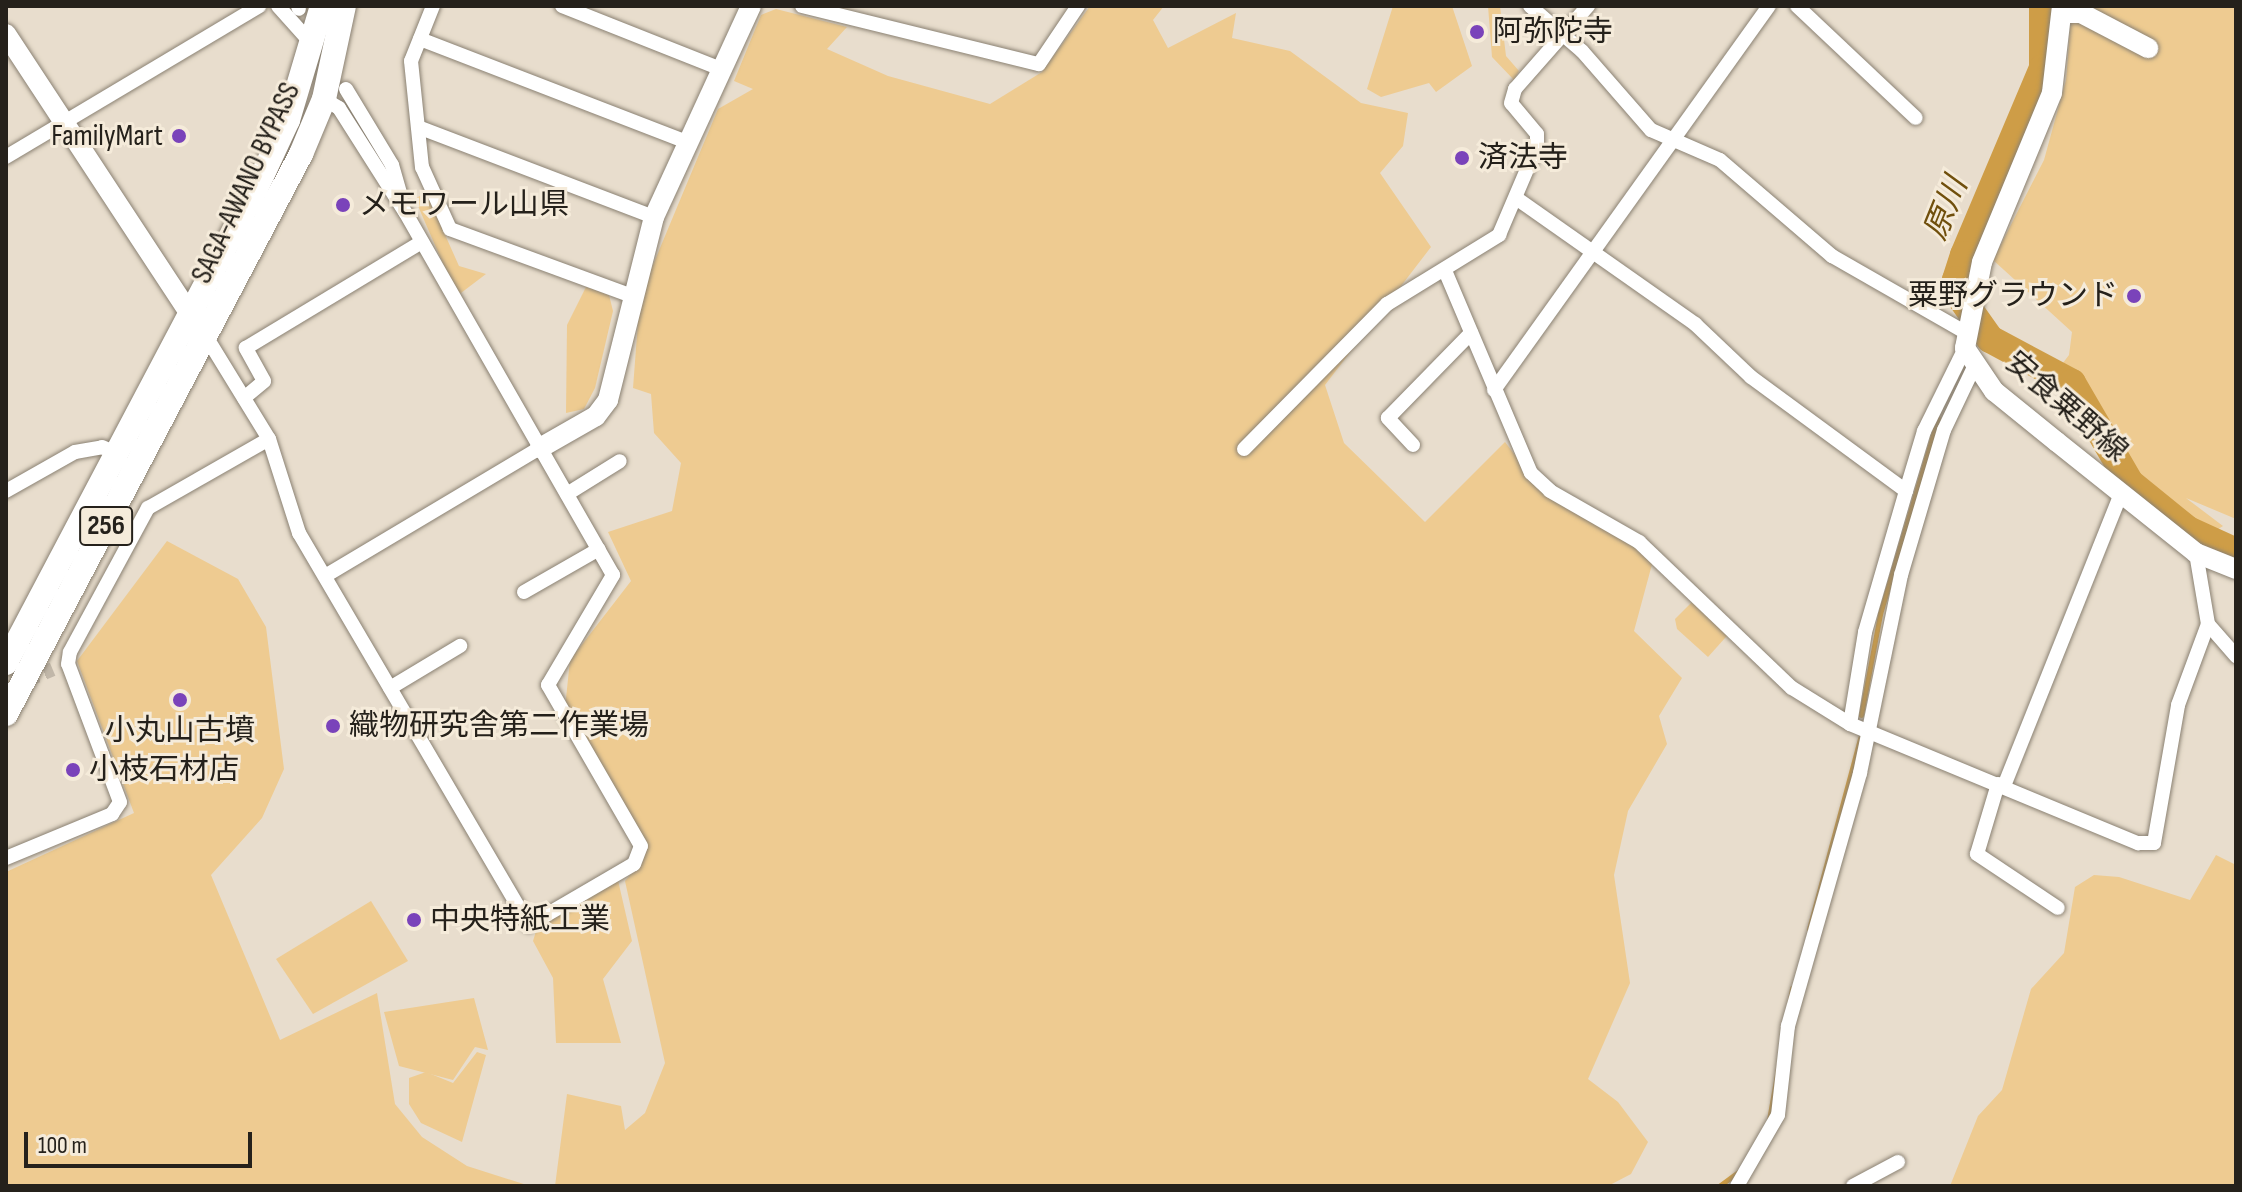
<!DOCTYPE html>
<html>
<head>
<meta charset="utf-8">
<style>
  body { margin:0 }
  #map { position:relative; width:2242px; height:1192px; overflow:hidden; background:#e8ddcd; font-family:"Sofia Sans Condensed","Noto Sans JP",sans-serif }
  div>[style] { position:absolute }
  .green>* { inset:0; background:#eecb91 }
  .stream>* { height:5px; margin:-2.5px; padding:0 2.5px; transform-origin:2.5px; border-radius:2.5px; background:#ce9d47 }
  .river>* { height:28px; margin:-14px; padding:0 14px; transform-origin:14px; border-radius:14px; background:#ce9d47 }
  .street-tunnel>* { height:14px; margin-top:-7px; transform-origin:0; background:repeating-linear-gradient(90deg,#c1b7a9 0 14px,transparent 0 21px) }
  .roads { filter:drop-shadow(0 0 2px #8a8172) drop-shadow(0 0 2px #8a8172) }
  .street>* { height:14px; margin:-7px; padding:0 7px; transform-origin:7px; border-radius:7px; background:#fff }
  .secondary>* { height:20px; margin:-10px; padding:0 10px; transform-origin:10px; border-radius:10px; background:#fff }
  .highway>* { height:24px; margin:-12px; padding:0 12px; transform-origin:12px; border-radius:12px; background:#fff }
  .dots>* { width:22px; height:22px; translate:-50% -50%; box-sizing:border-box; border:4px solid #f5ebda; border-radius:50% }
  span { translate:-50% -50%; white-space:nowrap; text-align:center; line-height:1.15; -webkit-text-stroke:6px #f5ebda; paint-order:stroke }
  .shield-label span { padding:2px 6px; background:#f5ebda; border:2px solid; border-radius:6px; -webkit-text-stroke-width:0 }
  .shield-label { font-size:28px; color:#25211b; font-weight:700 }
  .poi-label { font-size:30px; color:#25211b }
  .left { translate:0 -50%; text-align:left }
  .right { translate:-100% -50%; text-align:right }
  .street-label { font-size:30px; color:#25211b }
  .water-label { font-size:32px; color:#704f0c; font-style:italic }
  .frame { position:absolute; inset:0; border:8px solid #25211b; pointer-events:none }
  .scale { position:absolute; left:24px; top:1132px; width:228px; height:36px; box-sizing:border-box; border:4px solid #25211b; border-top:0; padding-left:10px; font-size:24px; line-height:28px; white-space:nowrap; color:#25211b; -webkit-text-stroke:6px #f5ebda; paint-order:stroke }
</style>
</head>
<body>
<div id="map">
  <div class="green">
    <div style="clip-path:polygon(1090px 6px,1164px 6px,1153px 20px,1168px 48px,1236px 13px,1232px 38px,1290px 51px,1361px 103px,1408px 113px,1403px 146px,1380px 173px,1431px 247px,1325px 385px,1344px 443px,1425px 522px,1505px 442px,1537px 484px,1654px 557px,1634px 631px,1682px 678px,1659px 716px,1667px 744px,1628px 811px,1614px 875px,1630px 983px,1588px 1079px,1618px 1102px,1648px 1142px,1631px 1174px,1608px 1186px,555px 1186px,567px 1094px,621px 1106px,625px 1130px,645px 1113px,665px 1063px,625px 881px,644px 858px,565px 708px,570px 660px,631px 581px,608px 532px,672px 511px,681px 463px,654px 433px,651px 394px,633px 388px,640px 296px,718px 109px,753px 89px,734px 81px,761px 15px,776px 9px,847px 27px,827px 49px,888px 76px,990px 104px,1042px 72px)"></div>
    <div style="clip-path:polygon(1393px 6px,1452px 6px,1472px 66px,1436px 92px,1429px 83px,1381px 97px,1367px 89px)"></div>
    <div style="clip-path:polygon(1488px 6px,1500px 6px,1506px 56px,1519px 71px,1514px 80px,1492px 57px)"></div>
    <div style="clip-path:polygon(2072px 6px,2236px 6px,2236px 519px,2186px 498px,2223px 526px,2200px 541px,2123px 483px,2073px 381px,2056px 372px,2069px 355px,2072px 332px,1993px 260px,2044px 160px,2066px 80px)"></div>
    <div style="clip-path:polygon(426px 192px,459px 266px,486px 274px,457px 296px,415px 199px)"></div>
    <div style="clip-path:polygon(586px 287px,609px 295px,613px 311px,595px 388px,584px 409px,566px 413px,567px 325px)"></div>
    <div style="clip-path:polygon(167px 541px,238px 579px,266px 627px,284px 769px,262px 818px,211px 875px,280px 1040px,377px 993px,395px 1104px,422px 1137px,467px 1166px,530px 1186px,6px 1186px,6px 872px,134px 813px,77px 661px)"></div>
    <div style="clip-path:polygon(1695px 599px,1734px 628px,1708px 657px,1677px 629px,1675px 619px)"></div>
    <div style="clip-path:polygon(2216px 855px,2236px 865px,2236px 1186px,1950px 1186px,1978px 1116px,2002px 1090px,2031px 989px,2064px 953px,2075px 887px,2094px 875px,2119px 877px,2190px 900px)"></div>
    <div style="clip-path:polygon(617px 876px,632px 941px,603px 979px,621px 1043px,556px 1043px,553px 978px,533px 941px,537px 928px)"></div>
    <div style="clip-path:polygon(371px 901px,408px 961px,313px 1014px,276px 959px)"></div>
    <div style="clip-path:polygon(474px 998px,488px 1050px,475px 1047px,453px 1080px,399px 1066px,384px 1012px)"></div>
    <div style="clip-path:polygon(477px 1052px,486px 1055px,462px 1142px,421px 1123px,409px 1104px,409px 1078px,426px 1072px,453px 1083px)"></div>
  </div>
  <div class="stream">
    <div style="left:1861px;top:715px;width:103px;rotate:-79.3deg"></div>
    <div style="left:1880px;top:614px;width:204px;rotate:-73.5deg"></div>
    <div style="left:1809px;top:929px;width:198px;rotate:-75deg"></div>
    <div style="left:1769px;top:1120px;width:134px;rotate:-80.1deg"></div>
    <div style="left:1719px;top:1186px;width:27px;rotate:-36deg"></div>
  </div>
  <div class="river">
    <div style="left:2043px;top:6px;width:62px;rotate:90deg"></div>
    <div style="left:2043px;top:68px;width:203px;rotate:112.9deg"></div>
    <div style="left:1964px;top:255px;width:26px;rotate:108deg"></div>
    <div style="left:1956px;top:280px;width:19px;rotate:74deg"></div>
    <div style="left:1961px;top:298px;width:50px;rotate:54.7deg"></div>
    <div style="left:1990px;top:339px;width:93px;rotate:28.2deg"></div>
    <div style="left:2072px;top:383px;width:116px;rotate:59.9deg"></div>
    <div style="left:2130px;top:483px;width:75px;rotate:39deg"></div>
    <div style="left:2188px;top:530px;width:53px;rotate:24.6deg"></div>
  </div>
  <div class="street-tunnel">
    <div style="left:25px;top:681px;width:30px;rotate:-23deg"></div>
  </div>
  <div class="roads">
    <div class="street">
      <div style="left:278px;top:6px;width:52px;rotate:48.1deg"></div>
      <div style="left:298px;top:6px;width:3px;rotate:72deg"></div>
      <div style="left:433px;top:6px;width:59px;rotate:111.8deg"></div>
      <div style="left:411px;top:61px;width:107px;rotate:84.1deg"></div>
      <div style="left:422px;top:167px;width:68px;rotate:65.7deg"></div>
      <div style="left:450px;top:229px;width:191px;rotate:20.2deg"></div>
      <div style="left:562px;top:6px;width:171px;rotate:21.6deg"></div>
      <div style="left:802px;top:6px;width:244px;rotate:13.8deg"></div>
      <div style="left:1039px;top:64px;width:70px;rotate:-56.1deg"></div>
      <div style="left:1530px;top:6px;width:69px;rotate:40.9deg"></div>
      <div style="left:1582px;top:51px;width:105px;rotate:48.9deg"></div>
      <div style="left:1651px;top:130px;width:75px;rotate:23.5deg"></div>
      <div style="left:1720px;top:160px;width:148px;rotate:40.6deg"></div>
      <div style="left:1832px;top:256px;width:151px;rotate:29.8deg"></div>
      <div style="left:1797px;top:6px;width:163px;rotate:43.3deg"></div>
      <div style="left:420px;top:39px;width:286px;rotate:21.1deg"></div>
      <div style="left:346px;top:89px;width:89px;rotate:58.8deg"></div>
      <div style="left:392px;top:165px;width:33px;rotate:74deg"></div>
      <div style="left:418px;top:127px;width:253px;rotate:20.9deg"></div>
      <div style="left:6px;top:157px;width:295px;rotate:-30.8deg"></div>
      <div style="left:1516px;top:198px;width:219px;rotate:35.1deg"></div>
      <div style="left:1695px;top:324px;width:77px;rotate:43.4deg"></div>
      <div style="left:1751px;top:377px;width:192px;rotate:36.3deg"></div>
      <div style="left:1446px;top:273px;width:217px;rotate:67deg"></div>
      <div style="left:1531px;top:473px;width:26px;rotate:43deg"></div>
      <div style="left:1550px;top:491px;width:103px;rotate:29.8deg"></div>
      <div style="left:1639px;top:542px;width:211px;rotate:43.7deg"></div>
      <div style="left:1792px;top:688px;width:68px;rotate:31.8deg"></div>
      <div style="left:1850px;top:724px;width:312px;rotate:22.5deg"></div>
      <div style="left:2138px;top:843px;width:16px"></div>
      <div style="left:2154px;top:843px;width:140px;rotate:-80.1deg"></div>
      <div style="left:2178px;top:705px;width:86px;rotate:-69.7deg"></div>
      <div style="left:2208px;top:624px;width:72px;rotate:-99.6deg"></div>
      <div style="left:207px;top:338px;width:119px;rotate:58.5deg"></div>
      <div style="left:269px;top:439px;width:99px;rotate:72.3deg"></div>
      <div style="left:299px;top:533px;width:454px;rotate:59.6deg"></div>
      <div style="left:529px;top:925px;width:121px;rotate:-30.2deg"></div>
      <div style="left:634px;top:864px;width:19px;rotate:-69deg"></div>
      <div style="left:641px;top:846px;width:186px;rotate:-120deg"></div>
      <div style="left:548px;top:685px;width:128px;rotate:-59.4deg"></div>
      <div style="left:613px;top:575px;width:418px;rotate:-119.8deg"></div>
      <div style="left:405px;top:212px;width:123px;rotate:-122.4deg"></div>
      <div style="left:339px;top:108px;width:17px;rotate:-149deg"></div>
      <div style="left:1494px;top:390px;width:472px;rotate:-54.4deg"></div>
      <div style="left:244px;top:398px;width:26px;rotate:-40deg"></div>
      <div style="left:264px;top:381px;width:38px;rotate:-119deg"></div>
      <div style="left:246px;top:348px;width:203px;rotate:-31.1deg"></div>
      <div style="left:1413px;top:445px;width:37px;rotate:-133deg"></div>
      <div style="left:1388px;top:418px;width:119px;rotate:-45.7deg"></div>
      <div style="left:1244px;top:449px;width:204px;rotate:-45.4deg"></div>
      <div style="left:1387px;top:304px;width:132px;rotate:-31.6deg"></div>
      <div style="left:1499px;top:235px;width:97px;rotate:-66.9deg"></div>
      <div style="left:1537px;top:146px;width:12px;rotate:-90deg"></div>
      <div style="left:1537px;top:134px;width:40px;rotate:-130deg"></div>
      <div style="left:1511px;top:103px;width:15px;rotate:-74deg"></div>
      <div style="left:1515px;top:89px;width:111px;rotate:-48.7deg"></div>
      <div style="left:6px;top:491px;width:79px;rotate:-29.5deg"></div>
      <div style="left:75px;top:452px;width:27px;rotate:-10deg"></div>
      <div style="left:102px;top:447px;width:15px;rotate:23deg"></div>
      <div style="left:567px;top:494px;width:62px;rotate:-31.9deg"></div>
      <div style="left:325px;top:576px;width:250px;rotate:-30.8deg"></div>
      <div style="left:524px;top:592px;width:86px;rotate:-29.8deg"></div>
      <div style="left:2208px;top:624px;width:43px;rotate:48.8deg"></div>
      <div style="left:390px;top:688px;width:82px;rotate:-31deg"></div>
      <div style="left:1850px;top:724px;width:93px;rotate:-80.7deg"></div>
      <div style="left:1865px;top:632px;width:147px;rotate:-73.8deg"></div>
      <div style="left:1906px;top:491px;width:63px;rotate:-73.3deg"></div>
      <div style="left:1924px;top:431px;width:93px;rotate:-63.7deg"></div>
      <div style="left:1998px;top:784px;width:73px;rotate:106.7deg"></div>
      <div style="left:1977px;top:854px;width:97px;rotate:33.7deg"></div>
      <div style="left:2004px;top:786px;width:315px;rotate:-68.2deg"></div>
      <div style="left:6px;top:858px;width:115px;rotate:-22.5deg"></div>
      <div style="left:112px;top:814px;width:14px;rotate:-56deg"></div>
      <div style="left:120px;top:802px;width:147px;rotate:-110.6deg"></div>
      <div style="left:68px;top:664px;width:12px;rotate:-81deg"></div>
      <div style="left:70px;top:652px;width:164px;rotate:-61.6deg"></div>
      <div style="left:148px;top:508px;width:139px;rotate:-29.7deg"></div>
      <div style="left:1737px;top:1186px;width:82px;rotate:-60deg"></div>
      <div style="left:1778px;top:1115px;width:90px;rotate:-83.6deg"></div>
      <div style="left:1788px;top:1026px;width:263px;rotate:-74.1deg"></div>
      <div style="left:1860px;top:773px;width:202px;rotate:-78.3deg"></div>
      <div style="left:1901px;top:575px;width:151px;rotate:-73.5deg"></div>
      <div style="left:1944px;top:430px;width:70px;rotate:-64.5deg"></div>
      <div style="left:1853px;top:1186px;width:51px;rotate:-28.1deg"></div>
    </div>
    <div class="secondary">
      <div style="left:2062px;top:6px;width:88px;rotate:96.6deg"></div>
      <div style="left:2052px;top:93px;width:183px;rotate:112.5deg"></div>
      <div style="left:1982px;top:262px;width:88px;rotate:101.2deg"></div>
      <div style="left:1965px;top:348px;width:52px;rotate:56deg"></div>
      <div style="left:1994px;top:391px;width:81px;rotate:39deg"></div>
      <div style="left:2057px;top:442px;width:178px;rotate:38.6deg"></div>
      <div style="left:2196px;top:553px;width:43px;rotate:21.8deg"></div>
      <div style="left:2062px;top:13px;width:19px"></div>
      <div style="left:2081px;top:13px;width:76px;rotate:27.6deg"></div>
      <div style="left:6px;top:34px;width:348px;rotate:56.7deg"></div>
      <div style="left:540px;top:448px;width:64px;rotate:-29.7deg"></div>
      <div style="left:596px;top:416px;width:20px;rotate:-53deg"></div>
      <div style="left:608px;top:400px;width:189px;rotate:-75.9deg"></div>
      <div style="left:654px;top:217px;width:232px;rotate:-65.3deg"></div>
    </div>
    <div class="highway">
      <div style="left:6px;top:663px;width:536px;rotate:-62.19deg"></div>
      <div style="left:256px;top:189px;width:76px;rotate:-65.1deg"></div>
      <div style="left:288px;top:120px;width:119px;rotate:-73.4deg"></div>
      <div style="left:6px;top:714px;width:633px;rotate:-62.22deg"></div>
      <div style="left:301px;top:154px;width:60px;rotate:-67.3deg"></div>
      <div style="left:324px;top:99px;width:95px;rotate:-77.9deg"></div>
    </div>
  </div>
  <div class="dots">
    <div style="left:1477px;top:32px;background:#7a43ba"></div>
    <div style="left:179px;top:136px;background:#7a43ba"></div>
    <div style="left:1462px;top:158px;background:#7a43ba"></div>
    <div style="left:343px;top:205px;background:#7a43ba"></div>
    <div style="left:2134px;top:296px;background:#7a43ba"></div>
    <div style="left:180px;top:700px;background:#7a43ba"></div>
    <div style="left:333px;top:726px;background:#7a43ba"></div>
    <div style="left:73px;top:770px;background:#7a43ba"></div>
    <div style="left:414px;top:920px;background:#7a43ba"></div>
  </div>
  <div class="shield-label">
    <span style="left:106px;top:526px">256</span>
  </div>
  <div class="poi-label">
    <span class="left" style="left:1493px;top:32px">阿弥陀寺</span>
    <span class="right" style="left:163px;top:136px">FamilyMart</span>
    <span class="left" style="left:1478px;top:158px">済法寺</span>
    <span class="left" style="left:359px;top:205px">メモワール山県</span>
    <span class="right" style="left:2118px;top:296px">粟野グラウンド</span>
    <span class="left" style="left:349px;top:726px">織物研究舎第二作業場</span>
    <span style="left:180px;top:731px">小丸山古墳</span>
    <span class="left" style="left:89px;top:770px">小枝石材店</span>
    <span class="left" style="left:430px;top:920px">中央特紙工業</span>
  </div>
  <div class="street-label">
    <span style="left:246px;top:183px;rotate:-65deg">SAGA-AWANO BYPASS</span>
    <span style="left:2066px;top:407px;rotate:41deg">安食粟野線</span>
  </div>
  <div class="water-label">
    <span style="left:1947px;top:209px;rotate:-68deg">原川</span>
  </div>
  <div class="frame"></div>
  <div class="scale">100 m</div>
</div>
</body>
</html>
